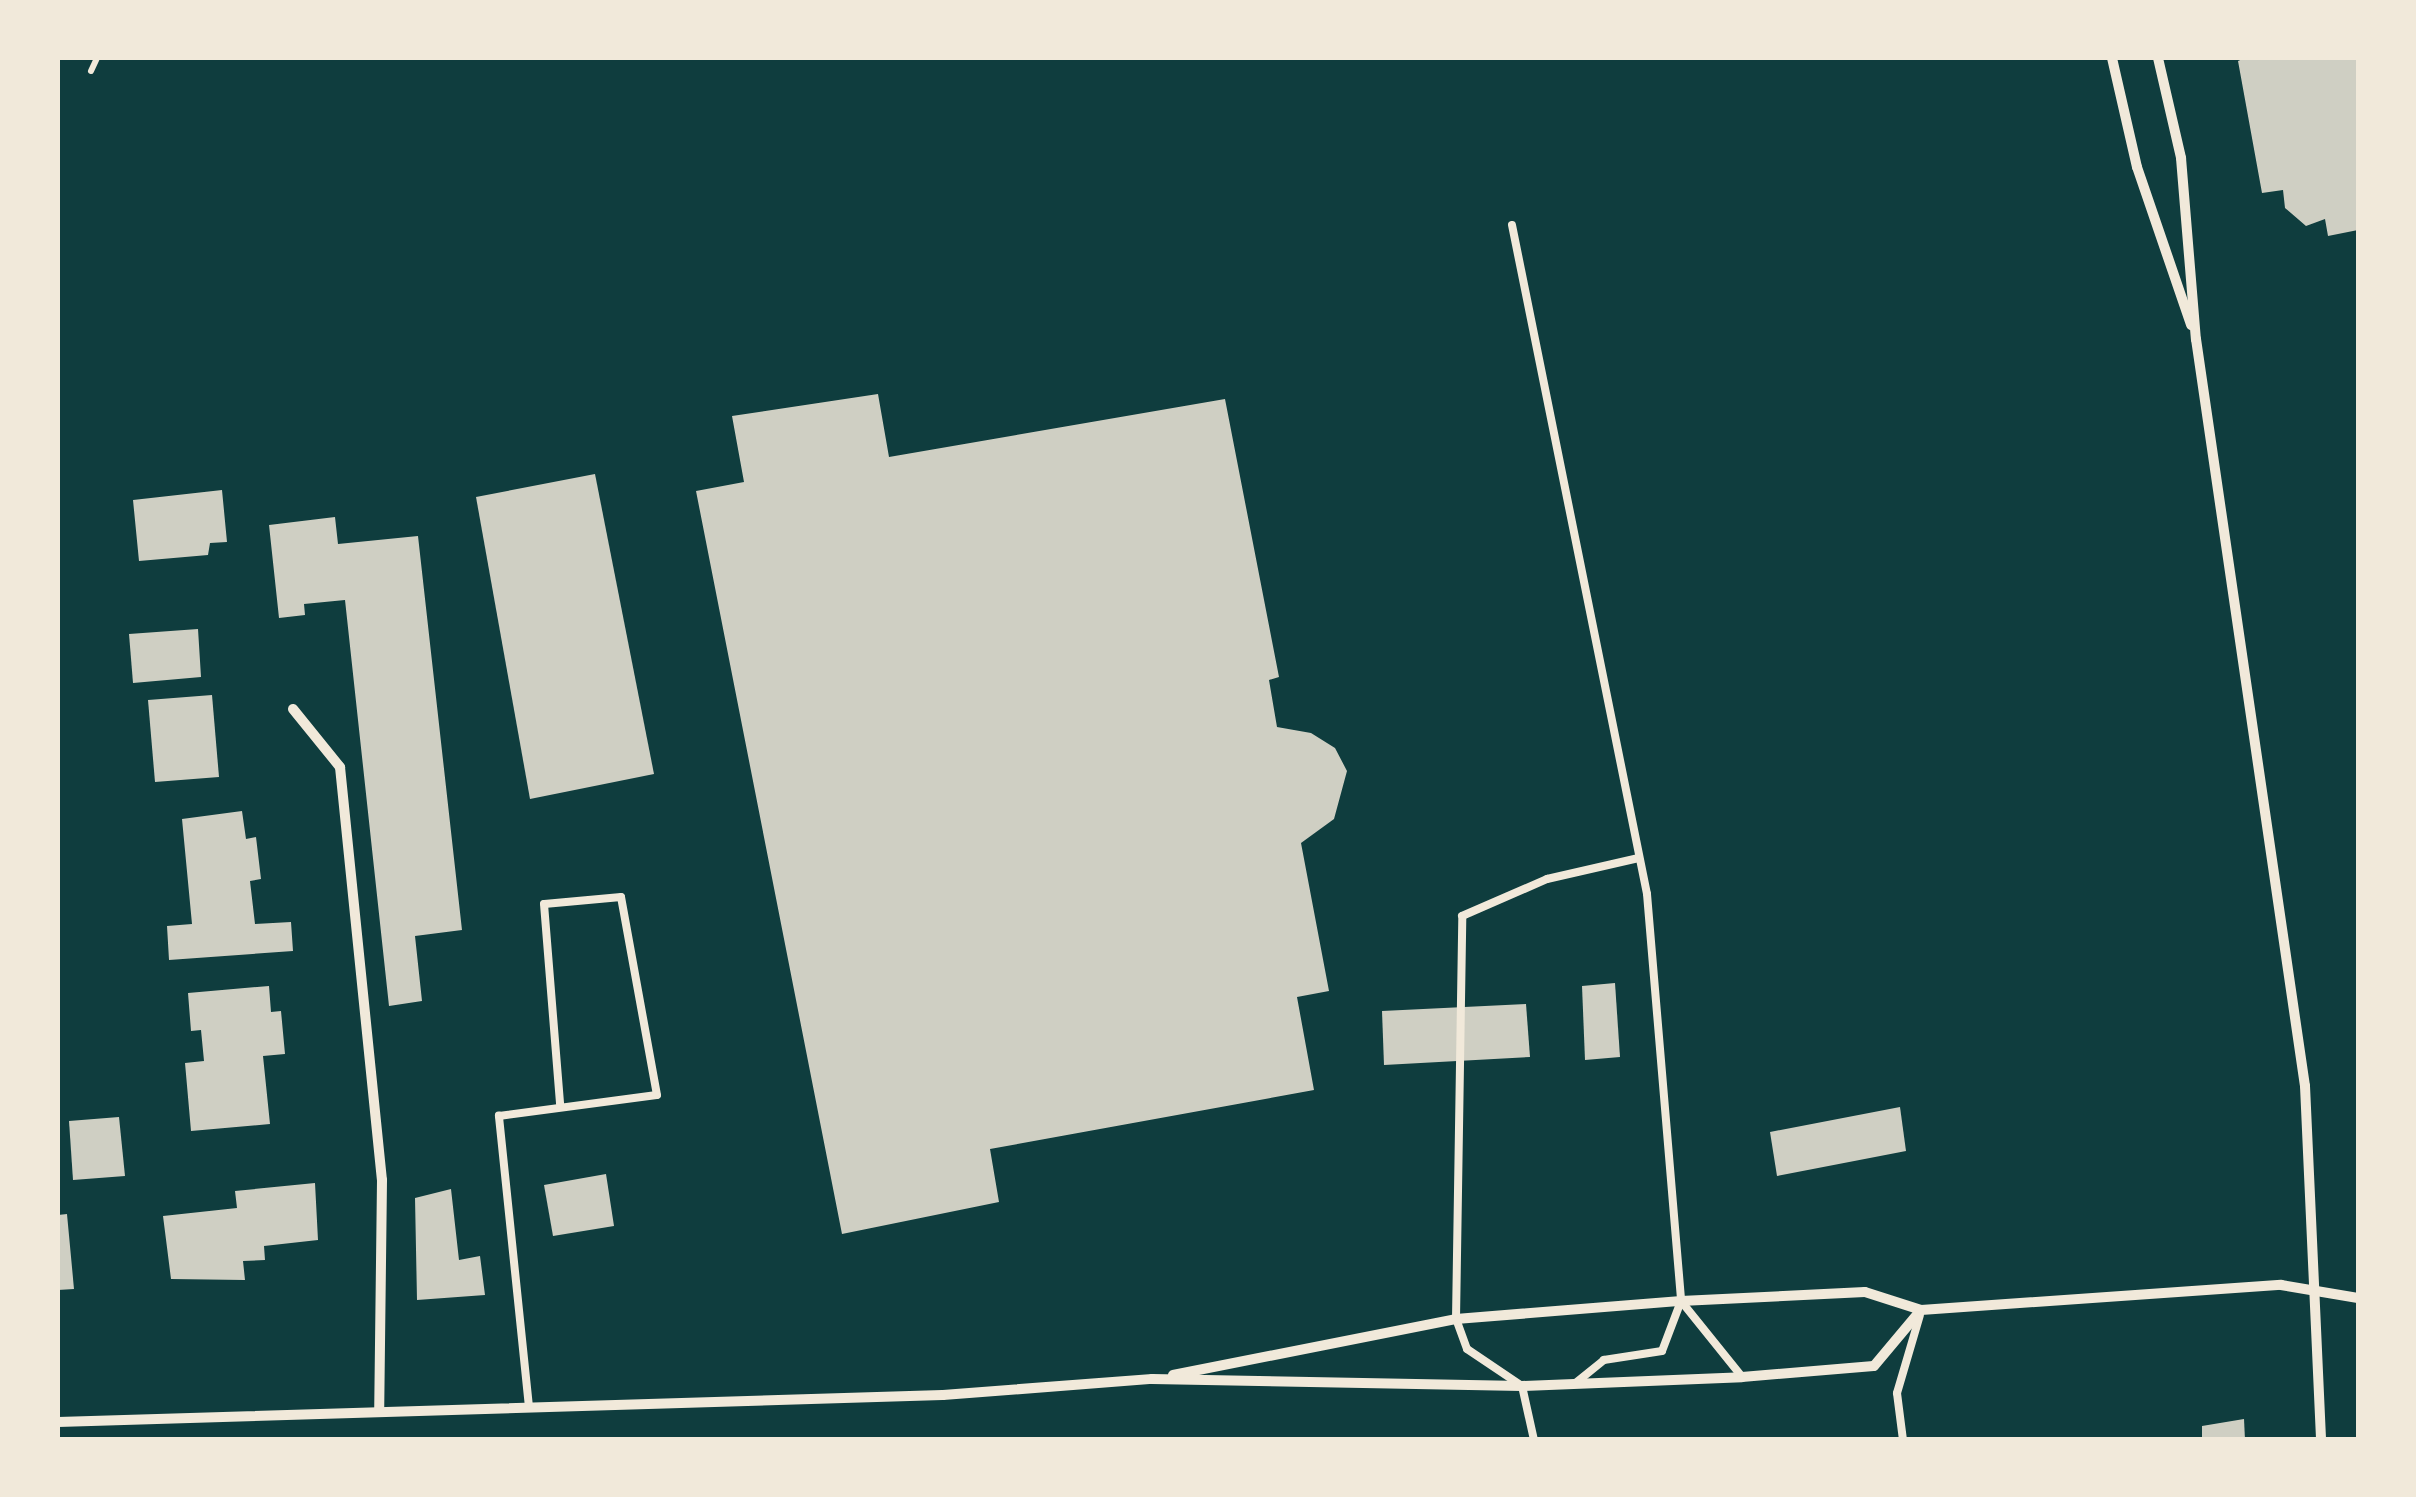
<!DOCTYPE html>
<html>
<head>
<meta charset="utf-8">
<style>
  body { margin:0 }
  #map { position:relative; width:2416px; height:1497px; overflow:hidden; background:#0f3d3e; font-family:"Public Sans",sans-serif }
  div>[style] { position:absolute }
  .building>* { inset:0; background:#cfcfc3 }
  .path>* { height:6px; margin:-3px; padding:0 3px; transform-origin:3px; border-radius:3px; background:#f1e9da }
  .service>* { height:8px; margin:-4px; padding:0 4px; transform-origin:4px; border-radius:4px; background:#f1e9da }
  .minor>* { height:10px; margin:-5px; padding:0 5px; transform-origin:5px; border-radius:5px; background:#f1e9da }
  span { translate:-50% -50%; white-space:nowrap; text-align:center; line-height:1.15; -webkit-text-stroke:9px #f1e9da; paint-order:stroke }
  .frame { position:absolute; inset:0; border:60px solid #f1e9da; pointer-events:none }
</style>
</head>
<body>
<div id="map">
  <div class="building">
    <div style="clip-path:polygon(2245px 58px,2358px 58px,2358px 230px,2328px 236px,2325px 219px,2306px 226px,2285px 208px,2283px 190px,2262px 193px,2238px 61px)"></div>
    <div style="clip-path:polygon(878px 394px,889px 457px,1225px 399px,1279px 677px,1269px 680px,1277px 727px,1311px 733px,1335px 748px,1347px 771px,1334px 819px,1301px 843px,1329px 991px,1297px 997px,1314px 1090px,990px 1149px,999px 1202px,842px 1234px,696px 491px,744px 482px,732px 416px)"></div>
    <div style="clip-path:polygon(595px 474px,654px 774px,530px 799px,476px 497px)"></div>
    <div style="clip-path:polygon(222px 490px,227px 542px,210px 543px,208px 555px,139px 561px,133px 500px)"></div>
    <div style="clip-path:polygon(335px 517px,338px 544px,418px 536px,462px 930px,415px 936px,422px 1001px,389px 1006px,345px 600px,304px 604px,305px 615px,279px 618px,269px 525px)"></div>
    <div style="clip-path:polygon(198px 629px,201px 677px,133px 683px,129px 634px)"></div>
    <div style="clip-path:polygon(212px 695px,219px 777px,155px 782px,148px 700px)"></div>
    <div style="clip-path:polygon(242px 811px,246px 839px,256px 837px,261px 879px,250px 881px,255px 924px,291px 922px,293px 951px,169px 960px,167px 926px,192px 924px,182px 819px)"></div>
    <div style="clip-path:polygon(1615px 983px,1620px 1057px,1585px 1060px,1582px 986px)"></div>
    <div style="clip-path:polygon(269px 986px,271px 1012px,281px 1011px,285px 1054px,263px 1056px,270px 1124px,191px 1131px,185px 1063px,204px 1061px,201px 1030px,191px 1031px,188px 993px)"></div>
    <div style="clip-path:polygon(1526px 1004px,1530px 1057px,1384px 1065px,1382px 1011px)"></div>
    <div style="clip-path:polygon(1900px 1107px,1906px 1151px,1777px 1176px,1770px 1132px)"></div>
    <div style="clip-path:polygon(119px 1117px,125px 1176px,73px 1180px,69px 1121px)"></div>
    <div style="clip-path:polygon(606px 1174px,614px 1226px,553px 1236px,544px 1185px)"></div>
    <div style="clip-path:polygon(315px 1183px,318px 1240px,264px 1246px,265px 1260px,243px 1261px,245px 1280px,171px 1279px,163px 1216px,237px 1208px,235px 1191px)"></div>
    <div style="clip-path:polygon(451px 1189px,459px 1260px,480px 1256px,485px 1295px,417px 1300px,415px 1198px)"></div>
    <div style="clip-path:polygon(67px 1214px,74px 1289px,58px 1290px,58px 1215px)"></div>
    <div style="clip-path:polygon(2244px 1419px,2245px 1440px,2202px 1440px,2202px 1426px)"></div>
  </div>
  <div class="path">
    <div style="left:91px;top:71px;width:14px;rotate:-65deg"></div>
  </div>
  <div class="service">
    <div style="left:1512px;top:225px;width:682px;rotate:78.59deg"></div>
    <div style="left:1647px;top:894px;width:408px;rotate:85.2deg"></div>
    <div style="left:1681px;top:1301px;width:53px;rotate:110.8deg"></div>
    <div style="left:1662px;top:1351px;width:59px;rotate:171.2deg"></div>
    <div style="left:1604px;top:1360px;width:36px;rotate:141deg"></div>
    <div style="left:1681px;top:1301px;width:97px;rotate:51.2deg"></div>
    <div style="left:529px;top:1407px;width:293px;rotate:-95.9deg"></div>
    <div style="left:499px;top:1116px;width:159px;rotate:-7.6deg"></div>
    <div style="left:657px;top:1095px;width:201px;rotate:-100.3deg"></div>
    <div style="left:621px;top:897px;width:77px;rotate:174.8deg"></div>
    <div style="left:544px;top:904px;width:202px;rotate:85.4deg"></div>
    <div style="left:1534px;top:1440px;width:55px;rotate:-102.5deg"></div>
    <div style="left:1522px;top:1386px;width:66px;rotate:-146.1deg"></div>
    <div style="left:1467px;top:1349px;width:32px;rotate:-110deg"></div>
    <div style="left:1456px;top:1319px;width:403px;rotate:-89.1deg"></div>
    <div style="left:1462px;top:916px;width:93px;rotate:-23.5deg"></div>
    <div style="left:1547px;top:879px;width:94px;rotate:-12.9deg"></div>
    <div style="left:1903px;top:1440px;width:47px;rotate:-97.3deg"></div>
    <div style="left:1897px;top:1393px;width:81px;rotate:-73.6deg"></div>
  </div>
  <div class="minor">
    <div style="left:2112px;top:58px;width:112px;rotate:77.1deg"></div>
    <div style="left:2137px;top:167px;width:167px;rotate:71.1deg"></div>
    <div style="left:2158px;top:58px;width:103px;rotate:77deg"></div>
    <div style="left:2181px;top:158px;width:182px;rotate:85.3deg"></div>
    <div style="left:2196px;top:339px;width:755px;rotate:81.7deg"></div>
    <div style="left:2305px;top:1086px;width:354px;rotate:87.4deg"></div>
    <div style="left:293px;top:709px;width:75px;rotate:51deg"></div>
    <div style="left:340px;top:767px;width:415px;rotate:84.2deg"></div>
    <div style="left:382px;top:1180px;width:232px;rotate:90.7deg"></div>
    <div style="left:1173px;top:1375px;width:288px;rotate:-11.2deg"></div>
    <div style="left:1456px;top:1319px;width:226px;rotate:-4.6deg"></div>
    <div style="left:1681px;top:1301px;width:184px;rotate:-2.8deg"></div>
    <div style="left:1865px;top:1292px;width:59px;rotate:17.8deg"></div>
    <div style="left:1921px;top:1310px;width:361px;rotate:-4deg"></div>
    <div style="left:2281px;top:1285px;width:78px;rotate:9.6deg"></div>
    <div style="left:58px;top:1422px;width:885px;rotate:-1.75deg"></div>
    <div style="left:943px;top:1395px;width:210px;rotate:-4.4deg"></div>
    <div style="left:1152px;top:1379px;width:370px;rotate:1.1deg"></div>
    <div style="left:1522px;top:1386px;width:220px;rotate:-2.3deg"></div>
    <div style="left:1742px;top:1377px;width:132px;rotate:-4.8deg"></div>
    <div style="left:1874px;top:1366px;width:73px;rotate:-50deg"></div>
  </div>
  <div class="frame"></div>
</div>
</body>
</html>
